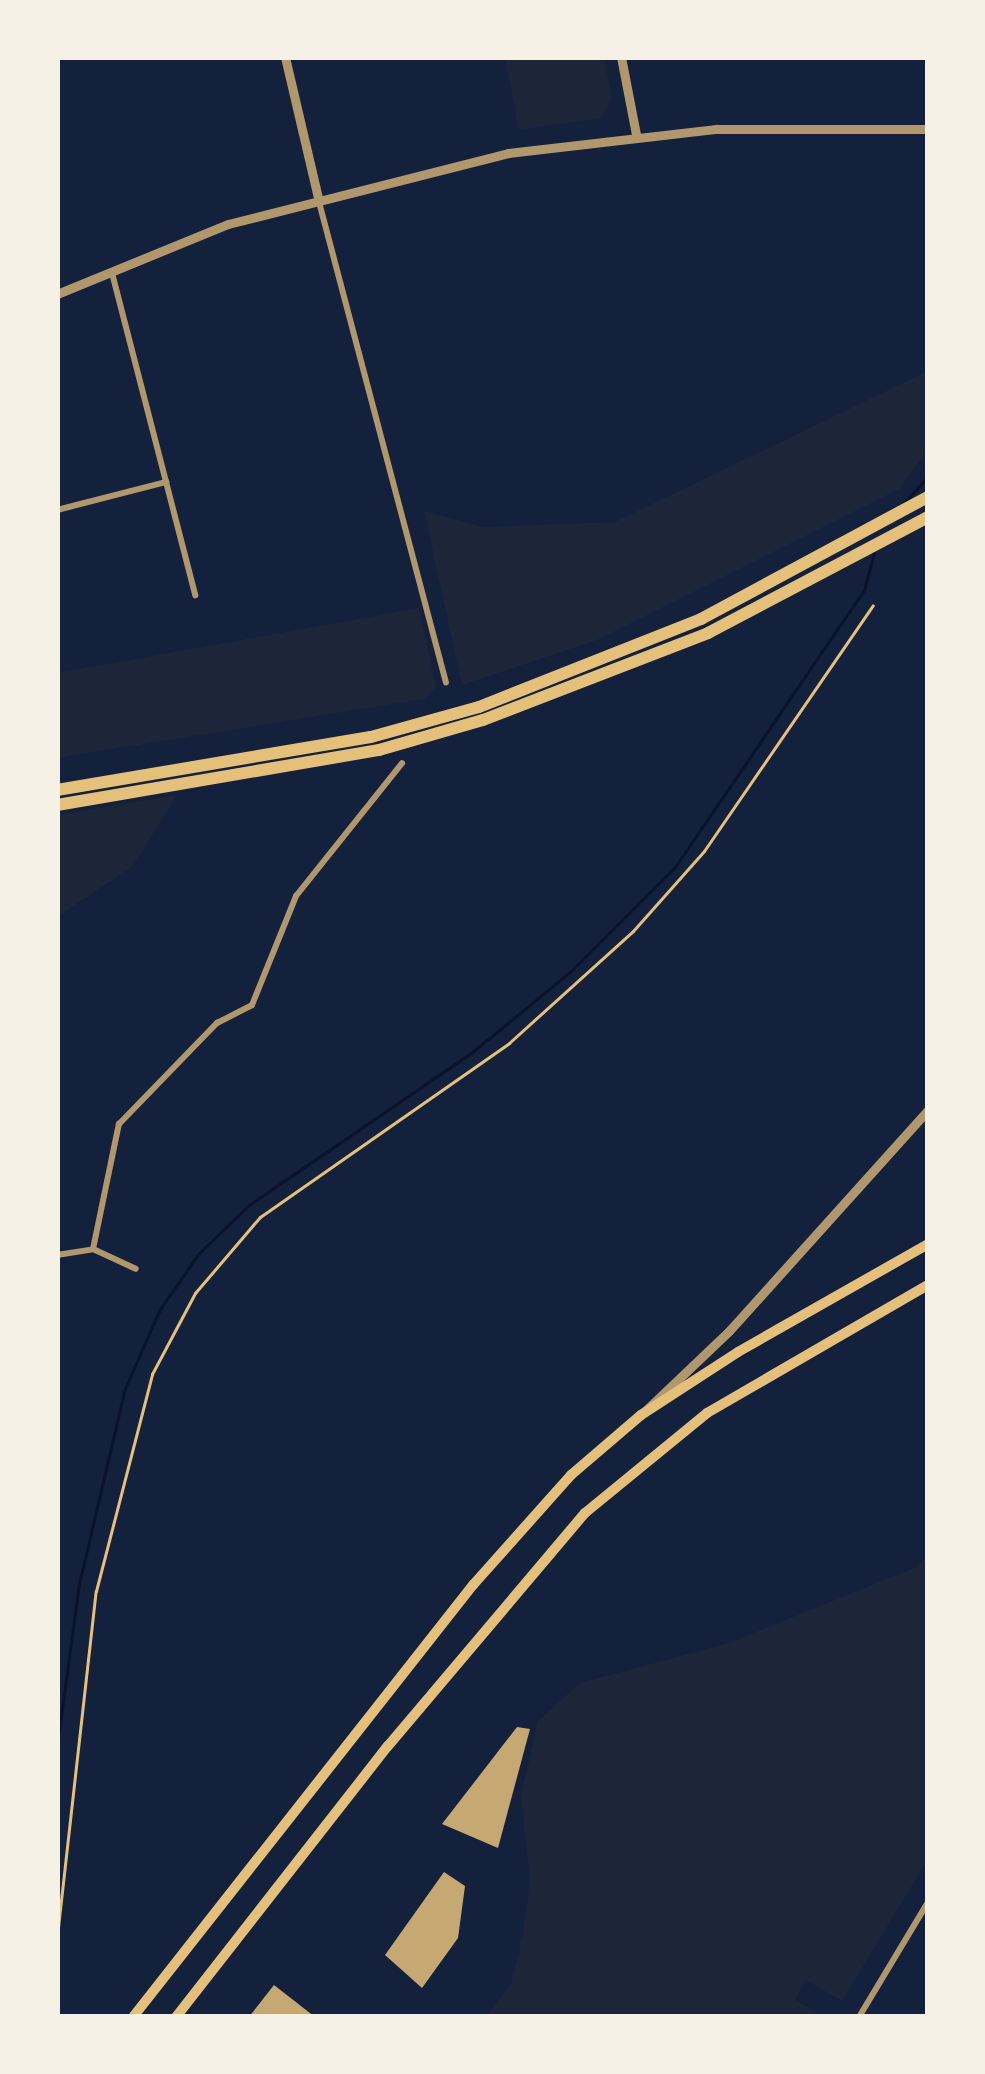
<!DOCTYPE html>
<html>
<head>
<meta charset="utf-8">
<style>
  body { margin:0 }
  #map { position:relative; width:985px; height:2074px; overflow:hidden; background:#14213d; font-family:"Archivo Narrow",sans-serif }
  div>[style] { position:absolute }
  .green>* { inset:0; background:#1d2539 }
  .stream>* { height:3px; margin:-1.5px; padding:0 1.5px; transform-origin:1.5px; border-radius:1.5px; background:#0b132b }
  .building>* { inset:0; background:#c6a872 }
  .path>* { height:3px; margin:-1.5px; padding:0 1.5px; transform-origin:1.5px; border-radius:1.5px; background:#e5c07b }
  .minor>* { height:6px; margin:-3px; padding:0 3px; transform-origin:3px; border-radius:3px; background:#b1986c }
  .tertiary>* { height:9px; margin:-4.5px; padding:0 4.5px; transform-origin:4.5px; border-radius:4.5px; background:#b1986c }
  .primary>* { height:10px; margin:-5px; padding:0 5px; transform-origin:5px; border-radius:5px; background:#e5c07b }
  .motorway>* { height:12px; margin:-6px; padding:0 6px; transform-origin:6px; border-radius:6px; background:#e5c07b }
  span { translate:-50% -50%; white-space:nowrap; text-align:center; line-height:1.15; -webkit-text-stroke:9px #f6f1e7; paint-order:stroke }
  .frame { position:absolute; inset:0; border:60px solid #f6f1e7; pointer-events:none }
</style>
</head>
<body>
<div id="map">
  <div class="green">
    <div style="clip-path:polygon(505px 57px,604px 57px,612px 99px,601px 118px,519px 130px)"></div>
    <div style="clip-path:polygon(928px 371px,928px 450px,899px 489px,597px 640px,462px 685px,424px 511px,483px 527px,615px 522px)"></div>
    <div style="clip-path:polygon(419px 608px,436px 687px,424px 699px,57px 758px,57px 673px)"></div>
    <div style="clip-path:polygon(177px 795px,133px 866px,57px 917px,57px 815px)"></div>
    <div style="clip-path:polygon(928px 1554px,928px 1859px,842px 2001px,806px 1980px,795px 2000px,824px 2017px,486px 2017px,511px 1984px,523px 1935px,530px 1882px,521px 1795px,538px 1721px,580px 1683px,726px 1644px,917px 1567px)"></div>
  </div>
  <div class="stream">
    <div style="left:904px;top:503px;width:36px;rotate:-48deg"></div>
    <div style="left:57px;top:1746px;width:163px;rotate:-82.3deg"></div>
    <div style="left:79px;top:1584px;width:201px;rotate:-76.8deg"></div>
    <div style="left:125px;top:1388px;width:86px;rotate:-66.1deg"></div>
    <div style="left:160px;top:1309px;width:68px;rotate:-55.1deg"></div>
    <div style="left:199px;top:1253px;width:69px;rotate:-43.8deg"></div>
    <div style="left:249px;top:1205px;width:269px;rotate:-34.4deg"></div>
    <div style="left:471px;top:1053px;width:128px;rotate:-39.3deg"></div>
    <div style="left:570px;top:972px;width:148px;rotate:-45deg"></div>
    <div style="left:675px;top:867px;width:335px;rotate:-55.7deg"></div>
    <div style="left:864px;top:590px;width:39px;rotate:-75deg"></div>
  </div>
  <div class="building">
    <div style="clip-path:polygon(517px 1727px,530px 1729px,498px 1848px,442px 1824px)"></div>
    <div style="clip-path:polygon(444px 1872px,465px 1886px,458px 1938px,422px 1988px,385px 1955px)"></div>
    <div style="clip-path:polygon(274px 1985px,315px 2017px,249px 2017px)"></div>
  </div>
  <div class="path">
    <div style="left:57px;top:1936px;width:347px;rotate:-83.6deg"></div>
    <div style="left:96px;top:1591px;width:224px;rotate:-75.5deg"></div>
    <div style="left:152px;top:1374px;width:92px;rotate:-62deg"></div>
    <div style="left:195px;top:1293px;width:100px;rotate:-49.5deg"></div>
    <div style="left:260px;top:1217px;width:304px;rotate:-34.9deg"></div>
    <div style="left:509px;top:1043px;width:167px;rotate:-42.1deg"></div>
    <div style="left:633px;top:931px;width:107px;rotate:-48.4deg"></div>
    <div style="left:704px;top:851px;width:298px;rotate:-55.5deg"></div>
  </div>
  <div class="minor">
    <div style="left:319px;top:202px;width:497px;rotate:75.2deg"></div>
    <div style="left:112px;top:273px;width:333px;rotate:75.5deg"></div>
    <div style="left:57px;top:510px;width:113px;rotate:-14.4deg"></div>
    <div style="left:93px;top:1249px;width:47px;rotate:24.9deg"></div>
    <div style="left:57px;top:1255px;width:36px;rotate:-9deg"></div>
    <div style="left:93px;top:1249px;width:128px;rotate:-78.3deg"></div>
    <div style="left:119px;top:1124px;width:141px;rotate:-45.9deg"></div>
    <div style="left:217px;top:1023px;width:39px;rotate:-27deg"></div>
    <div style="left:252px;top:1005px;width:118px;rotate:-68deg"></div>
    <div style="left:296px;top:896px;width:170px;rotate:-51.4deg"></div>
    <div style="left:859px;top:2017px;width:134px;rotate:-59deg"></div>
  </div>
  <div class="tertiary">
    <div style="left:285px;top:57px;width:145px;rotate:76.8deg"></div>
    <div style="left:621px;top:57px;width:78px;rotate:79deg"></div>
    <div style="left:57px;top:294px;width:185px;rotate:-22.3deg"></div>
    <div style="left:228px;top:224px;width:289px;rotate:-14.2deg"></div>
    <div style="left:508px;top:153px;width:210px;rotate:-6.6deg"></div>
    <div style="left:717px;top:129px;width:211px"></div>
    <div style="left:645px;top:1411px;width:116px;rotate:-43.6deg"></div>
    <div style="left:729px;top:1331px;width:297px;rotate:-48deg"></div>
  </div>
  <div class="primary">
    <div style="left:133px;top:2017px;width:550px;rotate:-51.8deg"></div>
    <div style="left:473px;top:1585px;width:147px;rotate:-48.3deg"></div>
    <div style="left:571px;top:1475px;width:92px;rotate:-40.6deg"></div>
    <div style="left:641px;top:1415px;width:116px;rotate:-33deg"></div>
    <div style="left:738px;top:1352px;width:219px;rotate:-29.6deg"></div>
    <div style="left:176px;top:2017px;width:344px;rotate:-52deg"></div>
    <div style="left:388px;top:1746px;width:305px;rotate:-49.8deg"></div>
    <div style="left:585px;top:1513px;width:158px;rotate:-39.3deg"></div>
    <div style="left:707px;top:1413px;width:255px;rotate:-30.1deg"></div>
  </div>
  <div class="motorway">
    <div style="left:57px;top:790px;width:318px;rotate:-9.6deg"></div>
    <div style="left:371px;top:737px;width:112px;rotate:-15.5deg"></div>
    <div style="left:479px;top:707px;width:239px;rotate:-21.6deg"></div>
    <div style="left:701px;top:619px;width:258px;rotate:-28.3deg"></div>
    <div style="left:57px;top:805px;width:327px;rotate:-9.7deg"></div>
    <div style="left:379px;top:750px;width:108px;rotate:-16.1deg"></div>
    <div style="left:483px;top:720px;width:241px;rotate:-21.1deg"></div>
    <div style="left:708px;top:633px;width:249px;rotate:-27.8deg"></div>
  </div>
  <div class="frame"></div>
</div>
</body>
</html>
